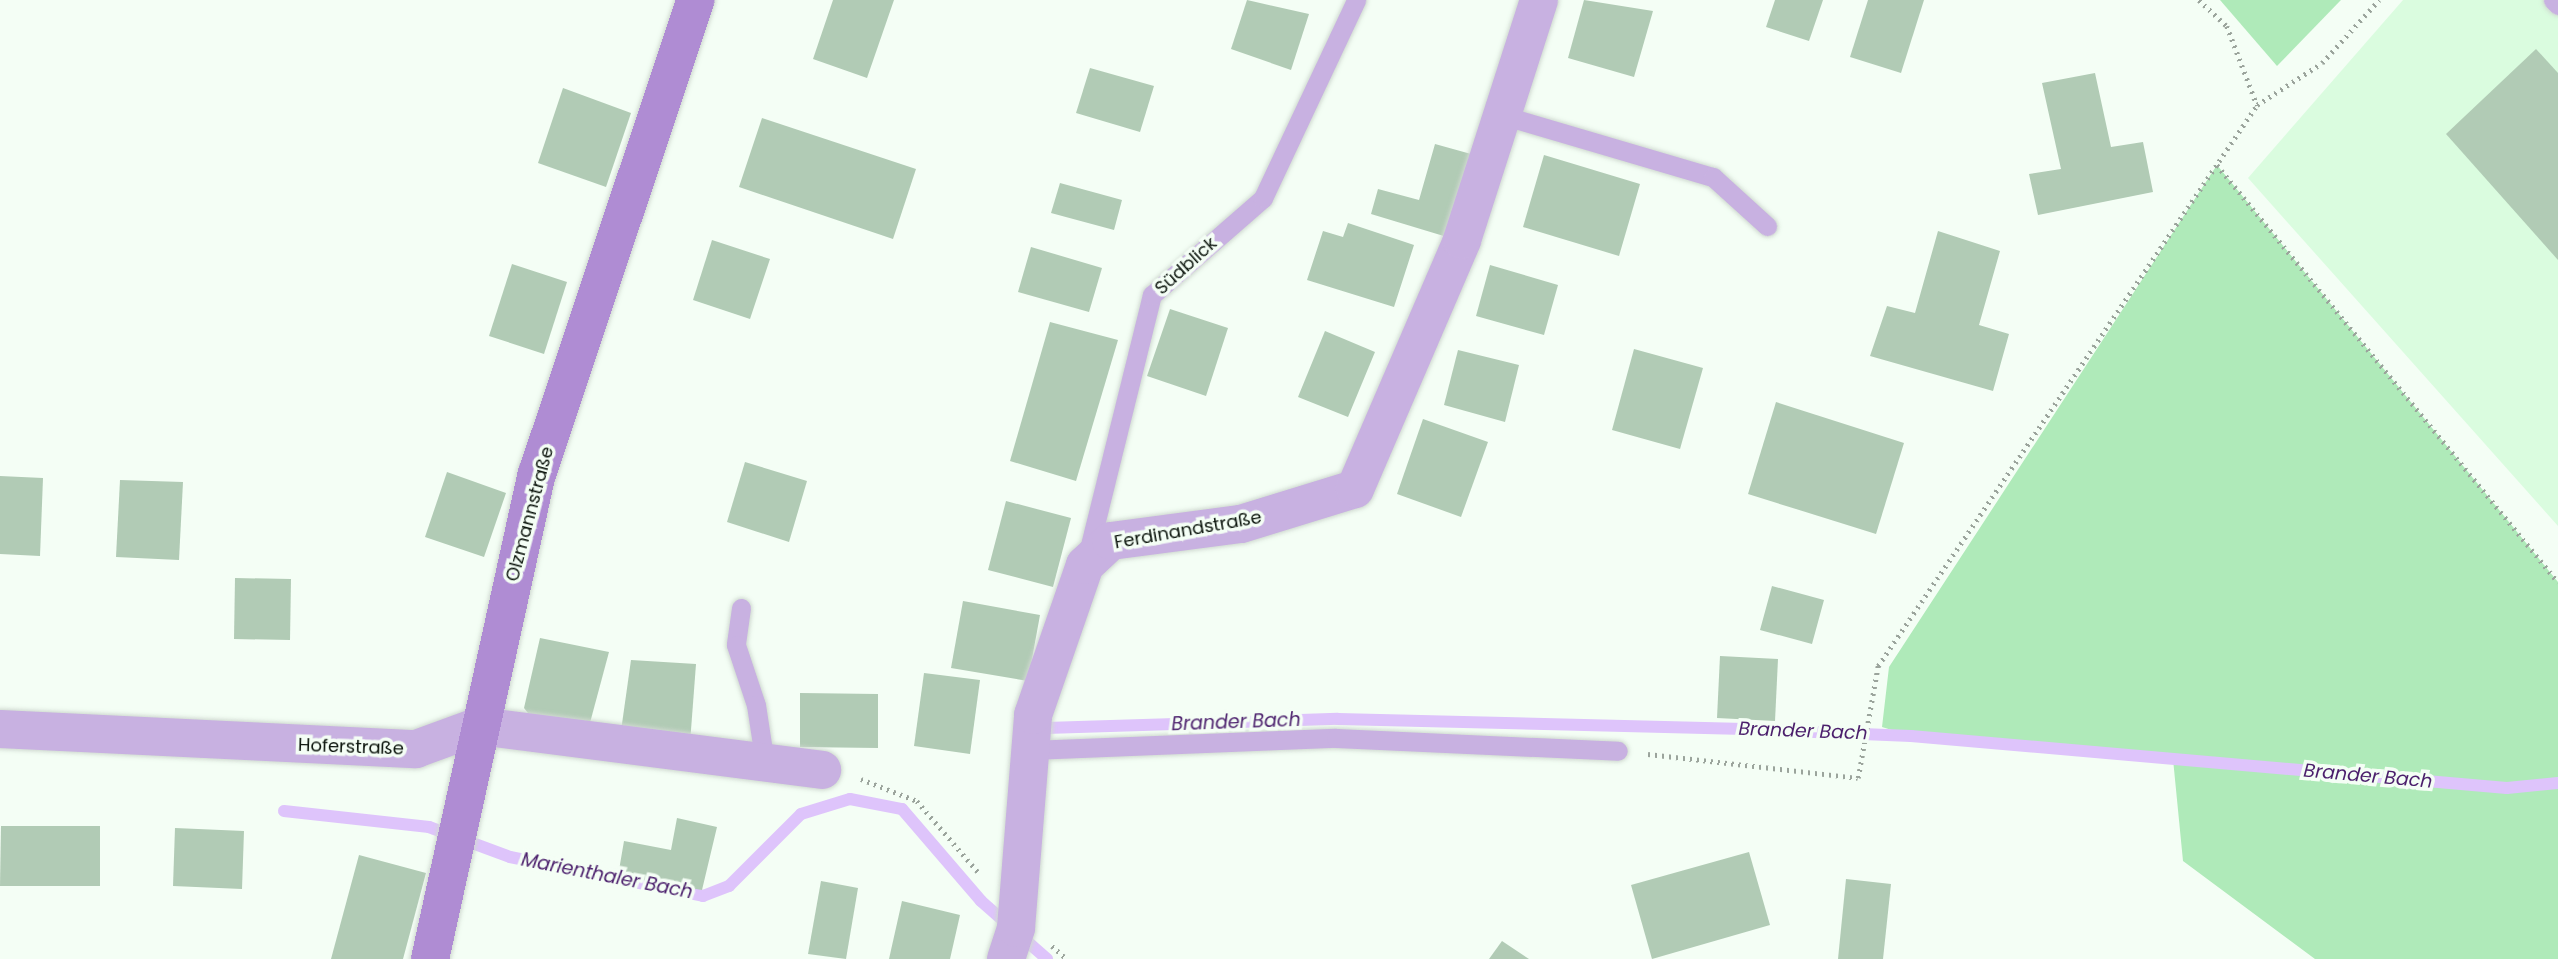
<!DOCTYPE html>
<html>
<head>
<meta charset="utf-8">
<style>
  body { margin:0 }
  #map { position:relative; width:2558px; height:959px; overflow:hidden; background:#f4fef5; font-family:Poppins,sans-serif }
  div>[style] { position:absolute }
  .built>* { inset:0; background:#dafcdf }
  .green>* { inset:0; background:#afeab9 }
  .stream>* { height:12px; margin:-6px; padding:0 6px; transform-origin:6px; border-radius:6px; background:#dec4fb }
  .building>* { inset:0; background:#b1cbb5 }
  .path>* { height:4.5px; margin-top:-2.25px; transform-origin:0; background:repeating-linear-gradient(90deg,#9ba49c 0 2px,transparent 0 7px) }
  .roads { filter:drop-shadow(0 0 2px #cfd9d0) drop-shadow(0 0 2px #cfd9d0) }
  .service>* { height:19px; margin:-9.5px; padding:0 9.5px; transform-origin:9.5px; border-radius:9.5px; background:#c8b1e1 }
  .minor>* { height:38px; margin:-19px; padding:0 19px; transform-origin:19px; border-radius:19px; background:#c8b1e1 }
  .secondary>* { height:38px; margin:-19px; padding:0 19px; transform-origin:19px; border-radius:19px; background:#af8cd3 }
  span { translate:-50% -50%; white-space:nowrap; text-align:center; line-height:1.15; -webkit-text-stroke:7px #f4fef5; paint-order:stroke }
  .street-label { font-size:18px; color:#0b140c }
  .water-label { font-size:19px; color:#4b1f6c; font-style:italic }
</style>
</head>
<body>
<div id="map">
  <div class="built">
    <div style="clip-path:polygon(2403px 0,2558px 0,2558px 526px,2248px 178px)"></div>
  </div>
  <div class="green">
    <div style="clip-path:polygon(2220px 0,2341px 0,2277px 66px)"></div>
    <div style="clip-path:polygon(2217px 165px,2558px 582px,2558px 959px,2315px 959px,2183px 861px,2173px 759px,1911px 736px,1882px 727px,1889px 667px)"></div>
  </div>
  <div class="stream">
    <div style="left:1046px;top:728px;width:292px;rotate:-1.8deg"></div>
    <div style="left:1338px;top:719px;width:407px;rotate:1.4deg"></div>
    <div style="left:1745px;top:729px;width:166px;rotate:2.4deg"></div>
    <div style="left:1911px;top:736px;width:598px;rotate:4.99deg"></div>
    <div style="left:2507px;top:788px;width:51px;rotate:-5.6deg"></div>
    <div style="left:284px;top:811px;width:146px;rotate:6.3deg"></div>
    <div style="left:429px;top:827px;width:86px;rotate:20.3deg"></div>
    <div style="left:510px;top:857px;width:197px;rotate:11.4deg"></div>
    <div style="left:703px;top:896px;width:28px;rotate:-21deg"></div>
    <div style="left:729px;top:886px;width:102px;rotate:-45deg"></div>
    <div style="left:801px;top:814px;width:51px;rotate:-17deg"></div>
    <div style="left:850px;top:799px;width:53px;rotate:10.9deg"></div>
    <div style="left:902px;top:809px;width:121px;rotate:49.3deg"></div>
    <div style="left:981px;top:901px;width:88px;rotate:41.3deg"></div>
  </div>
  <div class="building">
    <div style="clip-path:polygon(833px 0,894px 0,867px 78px,813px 59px)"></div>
    <div style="clip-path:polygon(1247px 0,1309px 14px,1291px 70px,1231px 49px)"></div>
    <div style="clip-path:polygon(1584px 0,1653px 11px,1634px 77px,1568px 58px)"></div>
    <div style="clip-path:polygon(1775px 0,1823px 0,1809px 41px,1766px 27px)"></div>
    <div style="clip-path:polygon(1868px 0,1924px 0,1901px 73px,1850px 57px)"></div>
    <div style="clip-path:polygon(2536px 49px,2558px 73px,2558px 260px,2446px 134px)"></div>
    <div style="clip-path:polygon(1090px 68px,1154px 86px,1140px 132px,1076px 113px)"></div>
    <div style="clip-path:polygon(2095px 73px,2111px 147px,2143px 142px,2153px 192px,2038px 215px,2029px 174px,2061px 169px,2042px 83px)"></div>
    <div style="clip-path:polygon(563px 88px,631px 113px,606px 187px,538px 163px)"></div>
    <div style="clip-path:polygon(762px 118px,916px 169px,893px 239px,739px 187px)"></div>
    <div style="clip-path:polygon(1435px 144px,1471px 154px,1447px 237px,1371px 214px,1378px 189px,1419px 200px)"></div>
    <div style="clip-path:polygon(1544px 155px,1640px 184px,1619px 256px,1523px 227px)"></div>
    <div style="clip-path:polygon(1060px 183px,1122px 200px,1114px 230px,1051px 213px)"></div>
    <div style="clip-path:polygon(1348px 223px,1414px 245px,1394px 307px,1307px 280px,1323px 231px,1343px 237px)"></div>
    <div style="clip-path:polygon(1938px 231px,2000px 251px,1979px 325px,2009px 334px,1993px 391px,1870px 356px,1887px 306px,1915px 313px)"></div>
    <div style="clip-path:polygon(712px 240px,770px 259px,750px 319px,693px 300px)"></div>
    <div style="clip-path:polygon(1031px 247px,1102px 268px,1089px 312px,1018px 292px)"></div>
    <div style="clip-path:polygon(512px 264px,567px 282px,544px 354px,489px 336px)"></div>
    <div style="clip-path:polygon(1490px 265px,1558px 285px,1544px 335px,1476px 316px)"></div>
    <div style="clip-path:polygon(1170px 309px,1228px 328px,1206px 396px,1147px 376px)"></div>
    <div style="clip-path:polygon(1050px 322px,1118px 340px,1076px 481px,1010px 461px)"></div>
    <div style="clip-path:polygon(1325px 331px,1375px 352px,1348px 417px,1298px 397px)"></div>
    <div style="clip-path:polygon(1634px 349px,1703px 368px,1680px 449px,1612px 430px)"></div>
    <div style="clip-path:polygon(1458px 350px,1519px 365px,1505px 422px,1444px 405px)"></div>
    <div style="clip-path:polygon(1776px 402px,1904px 443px,1876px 534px,1748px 494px)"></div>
    <div style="clip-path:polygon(1423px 419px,1488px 442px,1461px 517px,1397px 494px)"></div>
    <div style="clip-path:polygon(745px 462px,807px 481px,789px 542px,727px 522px)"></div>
    <div style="clip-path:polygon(447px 472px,506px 493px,484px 557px,425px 537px)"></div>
    <div style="clip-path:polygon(0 476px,43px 478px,40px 556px,0 554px)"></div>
    <div style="clip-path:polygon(120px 480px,183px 482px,179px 560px,116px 557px)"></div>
    <div style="clip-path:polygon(1006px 501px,1071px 518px,1053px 587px,988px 570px)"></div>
    <div style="clip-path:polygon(235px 578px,291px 579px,290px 640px,234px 639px)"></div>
    <div style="clip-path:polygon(1772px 586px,1824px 600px,1812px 644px,1760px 630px)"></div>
    <div style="clip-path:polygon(963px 601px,1040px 615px,1028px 681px,951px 668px)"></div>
    <div style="clip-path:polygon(540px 638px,609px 652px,587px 734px,535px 722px,524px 708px)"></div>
    <div style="clip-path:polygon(1720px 656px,1778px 659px,1775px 721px,1717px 718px)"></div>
    <div style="clip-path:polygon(631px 660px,696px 664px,690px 743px,620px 738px)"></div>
    <div style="clip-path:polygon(924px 673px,980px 680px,970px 754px,914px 746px)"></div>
    <div style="clip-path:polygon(800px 693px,878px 694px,878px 748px,800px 747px)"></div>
    <div style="clip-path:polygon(677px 818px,717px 827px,702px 890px,618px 876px,624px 841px,671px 850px)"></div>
    <div style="clip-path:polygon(1px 826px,100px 826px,100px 886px,0 886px)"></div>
    <div style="clip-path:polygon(175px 828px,244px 831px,242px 889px,173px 886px)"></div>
    <div style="clip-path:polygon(1749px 852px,1770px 925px,1652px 959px,1631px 885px)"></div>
    <div style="clip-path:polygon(359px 855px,426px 873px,403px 959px,331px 959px)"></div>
    <div style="clip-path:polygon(1846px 879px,1891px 884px,1883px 959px,1838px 959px)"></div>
    <div style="clip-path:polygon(821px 881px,858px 888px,846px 959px,808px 954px)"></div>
    <div style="clip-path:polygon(902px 901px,960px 915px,950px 959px,889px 959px)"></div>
    <div style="clip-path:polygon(1502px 941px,1529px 959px,1489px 959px)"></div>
  </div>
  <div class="path">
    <div style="left:2199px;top:0;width:38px;rotate:43deg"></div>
    <div style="left:2227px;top:26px;width:85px;rotate:69.2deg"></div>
    <div style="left:2217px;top:165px;width:539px;rotate:50.73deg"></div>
    <div style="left:1648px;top:754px;width:211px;rotate:6.5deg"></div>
    <div style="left:1858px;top:778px;width:114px;rotate:-79.9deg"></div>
    <div style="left:1878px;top:666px;width:677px;rotate:-55.96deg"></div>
    <div style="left:2257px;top:105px;width:77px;rotate:-32.9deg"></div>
    <div style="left:2322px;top:63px;width:85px;rotate:-47.9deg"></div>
    <div style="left:861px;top:779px;width:60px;rotate:21.4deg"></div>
    <div style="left:917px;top:801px;width:95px;rotate:49.3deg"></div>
    <div style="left:1052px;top:946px;width:20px;rotate:41deg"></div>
  </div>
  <div class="roads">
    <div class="service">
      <div style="left:2553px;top:0;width:7px;rotate:45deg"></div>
      <div style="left:1502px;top:115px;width:220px;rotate:16.4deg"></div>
      <div style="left:1713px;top:177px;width:73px;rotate:42.2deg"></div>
      <div style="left:1087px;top:557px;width:270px;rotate:-76.1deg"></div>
      <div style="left:1152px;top:295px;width:147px;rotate:-41.1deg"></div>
      <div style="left:1263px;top:198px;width:219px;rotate:-64.8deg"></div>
      <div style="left:741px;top:608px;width:37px;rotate:98deg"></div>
      <div style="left:736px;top:645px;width:63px;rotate:71.6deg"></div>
      <div style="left:756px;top:705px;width:60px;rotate:81.3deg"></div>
      <div style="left:1031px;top:750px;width:305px;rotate:-2.3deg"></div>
      <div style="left:1336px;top:738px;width:282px;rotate:2.6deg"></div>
    </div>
    <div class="minor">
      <div style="left:0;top:729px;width:416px;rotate:2.8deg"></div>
      <div style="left:416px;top:749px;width:67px;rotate:-20.1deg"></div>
      <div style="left:479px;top:726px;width:346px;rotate:7.3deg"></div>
      <div style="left:1006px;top:959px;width:33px;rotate:-72deg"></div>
      <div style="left:1016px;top:928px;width:214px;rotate:-85.4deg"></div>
      <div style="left:1033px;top:715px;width:159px;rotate:-70.9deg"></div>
      <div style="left:1085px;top:565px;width:35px;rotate:-43deg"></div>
      <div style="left:1111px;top:541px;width:131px;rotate:-7.5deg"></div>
      <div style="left:1241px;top:524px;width:119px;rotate:-17.1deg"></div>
      <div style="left:1355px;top:489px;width:271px;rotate:-66.7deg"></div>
      <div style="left:1462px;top:240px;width:252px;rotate:-72.2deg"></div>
    </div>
    <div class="secondary">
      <div style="left:430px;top:959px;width:497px;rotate:-77.6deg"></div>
      <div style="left:537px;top:474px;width:500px;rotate:-71.5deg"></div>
    </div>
  </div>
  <div class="street-label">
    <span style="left:1186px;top:266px;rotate:-42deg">Südblick</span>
    <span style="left:530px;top:514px;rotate:-75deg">Olzmannstraße</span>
    <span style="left:1188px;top:530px;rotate:-10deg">Ferdinandstraße</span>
    <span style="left:351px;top:747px;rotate:2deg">Hoferstraße</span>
  </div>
  <div class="water-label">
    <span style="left:1236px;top:722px;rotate:-2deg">Brander Bach</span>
    <span style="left:1803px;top:731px;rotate:2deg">Brander Bach</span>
    <span style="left:2368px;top:776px;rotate:5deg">Brander Bach</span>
    <span style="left:607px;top:876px;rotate:11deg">Marienthaler Bach</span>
  </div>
</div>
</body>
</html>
